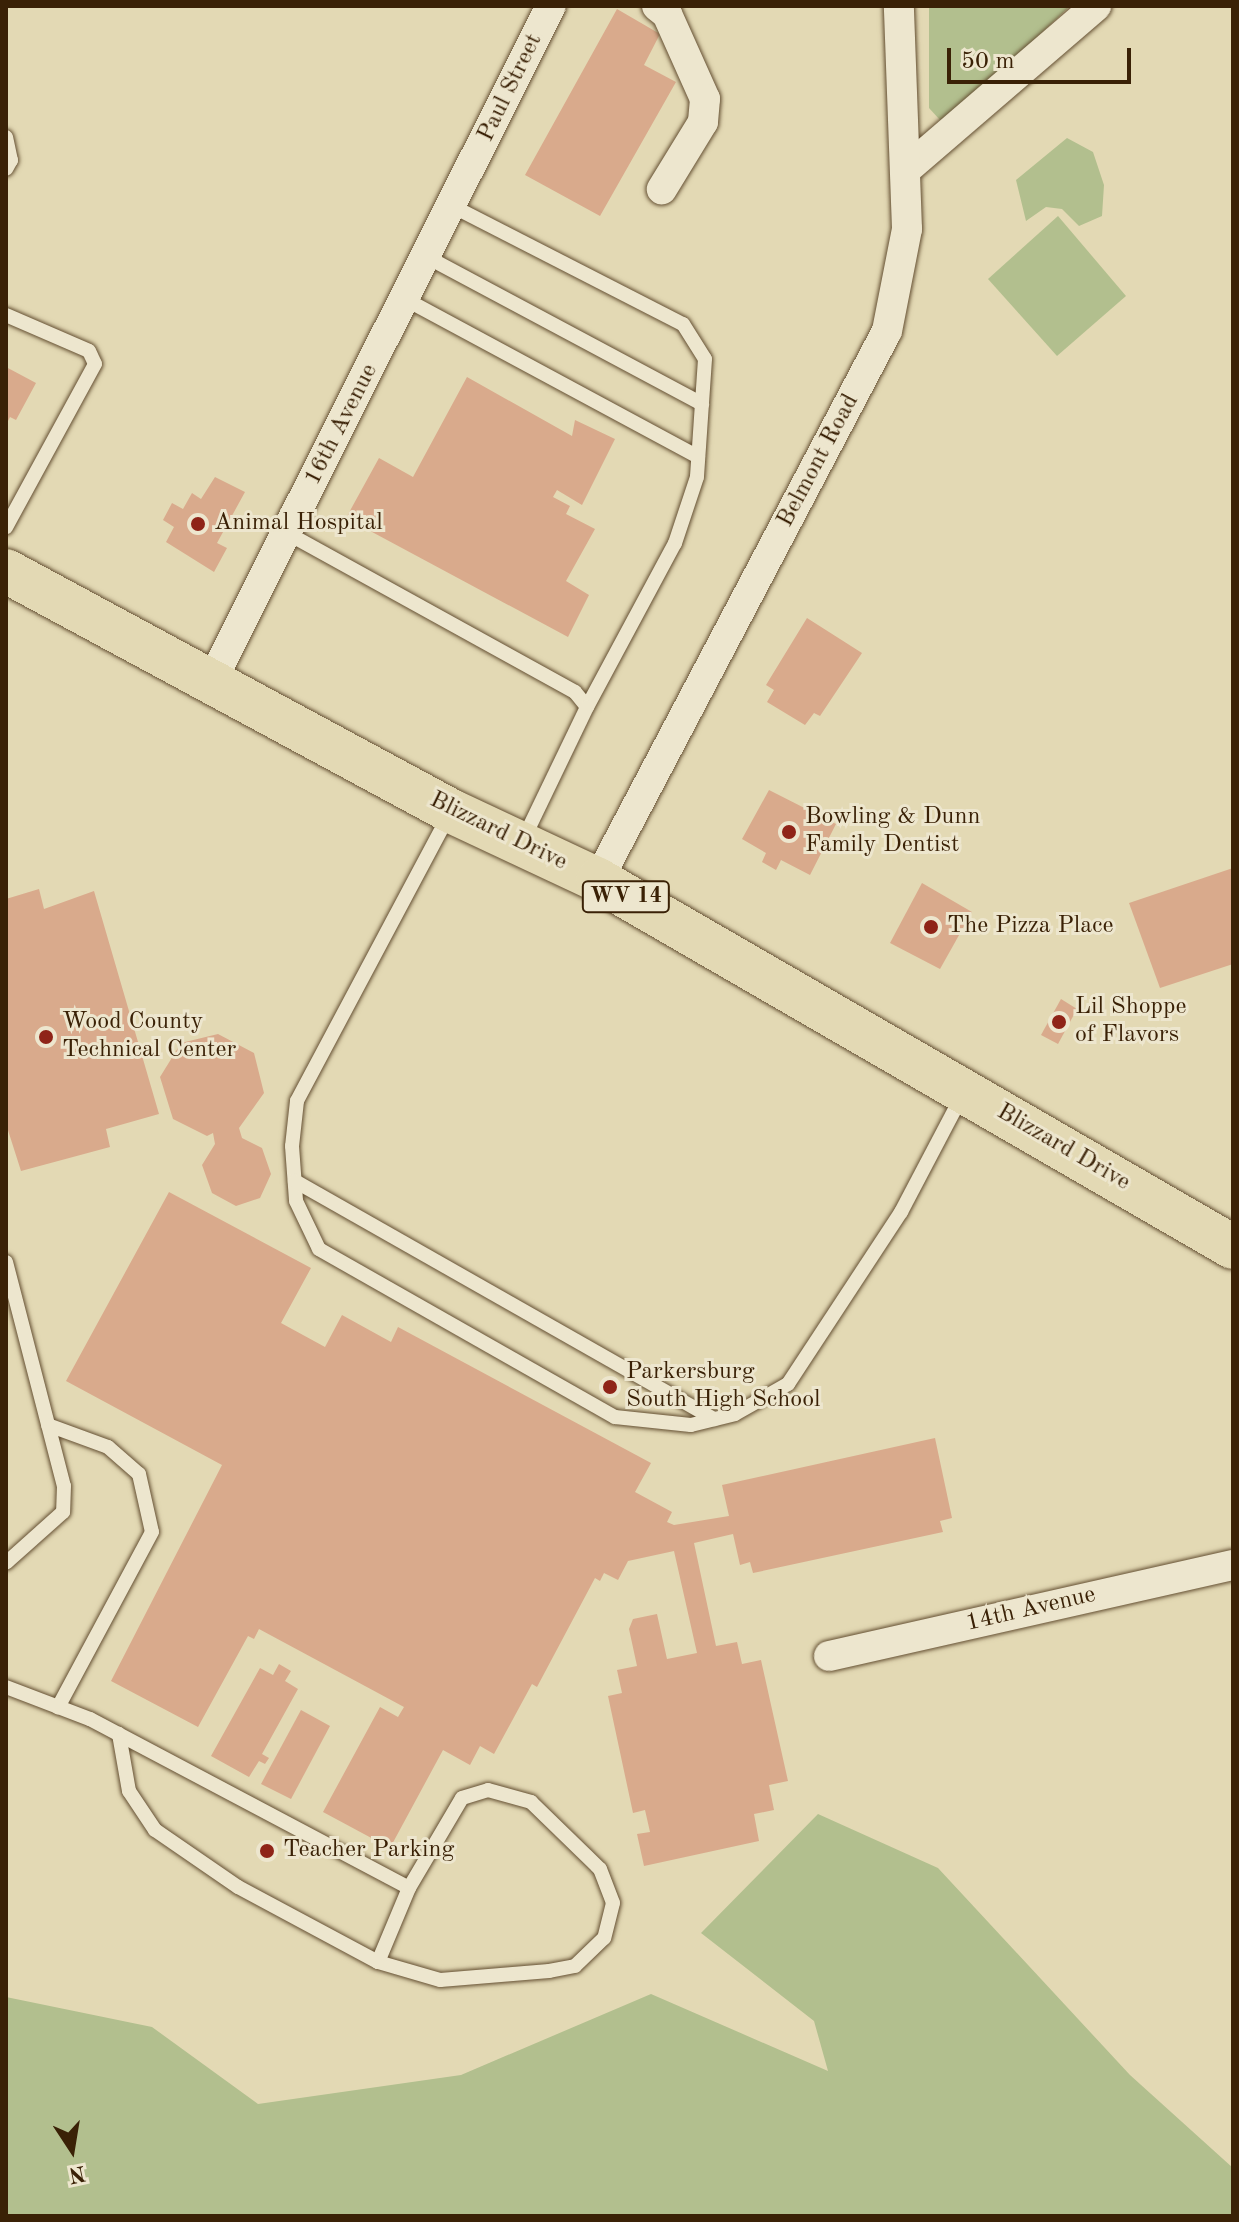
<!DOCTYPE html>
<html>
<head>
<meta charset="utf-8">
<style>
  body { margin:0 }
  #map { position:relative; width:1239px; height:2222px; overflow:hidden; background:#e3d9b4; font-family:"Old Standard TT",serif }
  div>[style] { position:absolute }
  .green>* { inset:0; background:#b2bf8e }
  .building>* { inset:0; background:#d9aa8c }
  .roads { filter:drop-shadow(0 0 2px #644f32) drop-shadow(0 0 2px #644f32) }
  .service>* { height:14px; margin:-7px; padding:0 7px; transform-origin:7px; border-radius:7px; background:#ede6ce }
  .minor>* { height:30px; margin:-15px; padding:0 15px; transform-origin:15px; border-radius:15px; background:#ede6ce }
  .primary>* { height:44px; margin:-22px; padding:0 22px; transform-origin:22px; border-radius:22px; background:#e3d9b4 }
  .dots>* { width:22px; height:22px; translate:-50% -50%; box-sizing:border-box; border:4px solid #ede6ce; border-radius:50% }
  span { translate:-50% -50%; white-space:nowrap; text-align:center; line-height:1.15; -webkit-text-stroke:6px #ede6ce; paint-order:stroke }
  .shield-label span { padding:2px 6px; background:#ede6ce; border:2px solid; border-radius:6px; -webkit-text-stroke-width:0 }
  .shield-label { font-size:22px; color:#3a2106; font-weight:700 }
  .street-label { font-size:24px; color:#3a2106 }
  .poi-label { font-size:24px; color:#3a2106 }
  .left { translate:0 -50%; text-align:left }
  .frame { position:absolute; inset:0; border:8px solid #3a2106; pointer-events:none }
  .north { position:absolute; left:32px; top:2110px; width:80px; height:80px; -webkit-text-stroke:6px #ede6ce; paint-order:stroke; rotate:168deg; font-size:22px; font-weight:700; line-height:32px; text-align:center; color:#3a2106 }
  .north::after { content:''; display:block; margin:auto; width:28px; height:36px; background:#3a2106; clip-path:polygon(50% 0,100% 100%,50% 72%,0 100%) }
  .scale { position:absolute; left:947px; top:48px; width:184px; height:36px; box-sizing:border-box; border:4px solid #3a2106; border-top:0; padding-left:10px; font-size:24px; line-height:28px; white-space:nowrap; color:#3a2106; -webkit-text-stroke:6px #ede6ce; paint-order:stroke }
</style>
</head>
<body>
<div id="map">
  <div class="green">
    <div style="clip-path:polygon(929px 6px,1070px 6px,953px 116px,940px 120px,929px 108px)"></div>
    <div style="clip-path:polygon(1067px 138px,1093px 152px,1104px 185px,1102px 216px,1079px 226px,1062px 209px,1046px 207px,1026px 221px,1016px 180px)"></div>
    <div style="clip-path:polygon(1058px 216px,1126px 296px,1057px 356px,988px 279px)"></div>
    <div style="clip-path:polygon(818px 1814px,938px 1868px,1130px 2075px,1233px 2168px,1233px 2216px,6px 2216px,6px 1997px,152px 2027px,258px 2104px,461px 2075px,651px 1994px,828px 2071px,814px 2021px,701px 1933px)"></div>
  </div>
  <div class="building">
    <div style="clip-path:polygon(617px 9px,660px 34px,644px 65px,676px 82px,600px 216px,525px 175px)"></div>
    <div style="clip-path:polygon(6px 367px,36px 383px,16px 420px,10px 417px,6px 425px)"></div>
    <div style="clip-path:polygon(467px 377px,572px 436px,575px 420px,615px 439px,582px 505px,557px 490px,553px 497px,570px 506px,566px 514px,595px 529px,566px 581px,589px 595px,568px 637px,346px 518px,379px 458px,413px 477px)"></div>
    <div style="clip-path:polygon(215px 477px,245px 492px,217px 543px,227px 548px,214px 572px,166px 542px,174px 527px,163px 520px,172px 503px,183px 509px,192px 493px,201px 499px)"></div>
    <div style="clip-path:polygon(807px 618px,862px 653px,820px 716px,814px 713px,805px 725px,767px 702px,774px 690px,766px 685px)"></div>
    <div style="clip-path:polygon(769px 790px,836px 824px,810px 875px,781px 860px,776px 870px,762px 862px,766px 853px,742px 839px)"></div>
    <div style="clip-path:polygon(1233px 868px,1233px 964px,1160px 988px,1129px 903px)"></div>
    <div style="clip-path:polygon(922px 883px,972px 912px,940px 969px,890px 943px)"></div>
    <div style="clip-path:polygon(39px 889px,44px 909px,94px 891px,159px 1114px,106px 1129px,110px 1147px,21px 1171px,6px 1124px,6px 899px)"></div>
    <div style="clip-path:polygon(1061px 999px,1077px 1009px,1058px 1044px,1041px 1035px)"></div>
    <div style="clip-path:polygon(218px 1034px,254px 1053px,264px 1093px,239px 1128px,242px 1138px,262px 1148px,271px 1174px,260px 1198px,236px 1206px,212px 1193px,202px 1165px,215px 1144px,213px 1133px,207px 1136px,173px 1119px,160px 1077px,181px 1043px)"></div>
    <div style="clip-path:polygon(169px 1192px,311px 1268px,281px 1323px,325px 1347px,342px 1315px,391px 1342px,398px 1327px,651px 1463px,635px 1492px,672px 1512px,667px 1522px,674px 1525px,729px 1516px,722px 1485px,935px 1438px,952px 1518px,940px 1521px,943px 1532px,753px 1573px,750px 1562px,740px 1565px,733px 1534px,694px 1543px,716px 1646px,737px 1642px,742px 1664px,761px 1660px,788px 1781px,769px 1785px,774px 1810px,754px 1814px,759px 1841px,644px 1866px,637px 1834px,650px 1832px,645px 1810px,633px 1813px,608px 1696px,622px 1693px,617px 1670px,637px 1666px,629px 1629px,633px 1619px,657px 1614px,667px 1659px,697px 1653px,674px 1551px,628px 1561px,618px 1580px,604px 1573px,600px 1581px,595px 1578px,537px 1687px,532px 1684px,494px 1754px,480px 1746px,470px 1765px,443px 1750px,390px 1848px,323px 1812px,380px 1707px,398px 1717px,404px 1707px,259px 1629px,254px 1639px,248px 1636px,198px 1727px,111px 1681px,222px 1465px,66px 1381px)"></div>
    <div style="clip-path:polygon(279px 1664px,291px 1671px,285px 1681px,298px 1689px,262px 1754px,269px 1758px,265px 1764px,259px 1761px,249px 1777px,211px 1756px,260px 1668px,273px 1675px)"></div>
    <div style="clip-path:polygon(301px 1710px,330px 1726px,291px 1799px,261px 1784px)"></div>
  </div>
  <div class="roads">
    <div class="service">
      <div style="left:6px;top:137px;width:24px;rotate:78deg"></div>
      <div style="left:11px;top:160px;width:10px;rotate:119deg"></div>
      <div style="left:452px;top:206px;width:259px;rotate:27.1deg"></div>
      <div style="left:683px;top:324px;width:41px;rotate:57.8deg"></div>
      <div style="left:705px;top:359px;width:118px;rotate:93.9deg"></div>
      <div style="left:697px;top:477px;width:70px;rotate:108.4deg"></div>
      <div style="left:675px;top:543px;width:186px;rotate:118.2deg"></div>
      <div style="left:427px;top:257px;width:312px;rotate:28.1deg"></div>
      <div style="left:405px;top:299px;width:333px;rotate:28.3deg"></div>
      <div style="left:6px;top:315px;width:90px;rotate:23.4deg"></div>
      <div style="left:89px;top:351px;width:14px;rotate:65deg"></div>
      <div style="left:95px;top:364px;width:186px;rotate:118.6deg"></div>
      <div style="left:287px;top:533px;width:329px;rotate:28.9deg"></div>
      <div style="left:575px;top:692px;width:19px;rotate:51deg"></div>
      <div style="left:587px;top:707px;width:148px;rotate:115.7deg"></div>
      <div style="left:449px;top:815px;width:324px;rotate:118deg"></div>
      <div style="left:297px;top:1101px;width:45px;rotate:96.3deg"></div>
      <div style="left:292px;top:1146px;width:55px;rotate:85.8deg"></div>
      <div style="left:296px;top:1201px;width:53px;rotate:64.4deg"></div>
      <div style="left:319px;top:1249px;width:340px;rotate:29.6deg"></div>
      <div style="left:615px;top:1417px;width:76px;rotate:6deg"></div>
      <div style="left:691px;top:1425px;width:45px;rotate:-14deg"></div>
      <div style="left:735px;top:1414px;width:61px;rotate:-29.5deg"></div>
      <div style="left:788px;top:1384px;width:206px;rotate:-56.7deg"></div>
      <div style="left:901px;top:1212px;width:133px;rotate:-62.3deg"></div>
      <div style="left:295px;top:1181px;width:482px;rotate:29.6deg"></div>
      <div style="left:6px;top:1262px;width:231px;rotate:75.5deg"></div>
      <div style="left:64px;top:1486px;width:26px;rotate:92deg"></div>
      <div style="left:63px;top:1512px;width:76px;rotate:138.2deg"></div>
      <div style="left:48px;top:1425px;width:64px;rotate:20.1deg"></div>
      <div style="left:108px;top:1447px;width:41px;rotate:41.1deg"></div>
      <div style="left:139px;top:1474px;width:59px;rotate:77.4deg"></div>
      <div style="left:152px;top:1532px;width:199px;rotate:118.2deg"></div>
      <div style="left:6px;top:1687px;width:90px;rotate:20.9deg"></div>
      <div style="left:90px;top:1719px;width:361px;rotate:27.9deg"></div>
      <div style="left:409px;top:1888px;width:104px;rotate:-59.5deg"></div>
      <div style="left:462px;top:1798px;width:27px;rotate:-17deg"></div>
      <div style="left:488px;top:1790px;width:45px;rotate:15.6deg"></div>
      <div style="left:531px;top:1802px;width:96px;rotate:44.2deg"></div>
      <div style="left:600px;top:1869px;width:36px;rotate:69deg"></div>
      <div style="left:613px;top:1903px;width:36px;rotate:104deg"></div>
      <div style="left:604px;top:1938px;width:40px;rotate:136deg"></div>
      <div style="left:575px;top:1966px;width:26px;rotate:169deg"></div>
      <div style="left:549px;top:1971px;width:109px;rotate:175.3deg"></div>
      <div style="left:440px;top:1980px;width:65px;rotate:-163.8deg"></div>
      <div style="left:378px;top:1962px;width:159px;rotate:-151.8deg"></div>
      <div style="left:238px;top:1887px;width:101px;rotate:-145.5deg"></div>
      <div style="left:155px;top:1830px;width:47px;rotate:-123.7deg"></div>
      <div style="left:129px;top:1791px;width:58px;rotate:-100deg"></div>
      <div style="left:378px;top:1962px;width:80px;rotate:-67.3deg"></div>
    </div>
    <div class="minor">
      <div style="left:657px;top:6px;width:13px;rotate:39deg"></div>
      <div style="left:667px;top:14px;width:93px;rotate:65.9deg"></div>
      <div style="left:705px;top:99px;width:23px;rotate:95deg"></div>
      <div style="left:703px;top:122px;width:79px;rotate:121.5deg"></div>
      <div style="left:909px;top:167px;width:247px;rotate:-40.7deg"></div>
      <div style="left:212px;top:680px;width:754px;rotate:-63.3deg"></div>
      <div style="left:598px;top:880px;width:620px;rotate:-62.24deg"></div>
      <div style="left:887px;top:331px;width:104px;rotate:-78.9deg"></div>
      <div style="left:907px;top:229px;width:223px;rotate:-92.1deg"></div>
      <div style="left:829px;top:1656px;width:414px;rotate:-12.7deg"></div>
    </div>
    <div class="primary">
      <div style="left:6px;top:571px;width:506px;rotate:28.34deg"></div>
      <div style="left:451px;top:811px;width:162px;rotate:25.1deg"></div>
      <div style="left:598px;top:880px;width:733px;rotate:30.03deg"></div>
    </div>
  </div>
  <div class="dots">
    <div style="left:198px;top:524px;background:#8f2418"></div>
    <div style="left:789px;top:832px;background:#8f2418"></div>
    <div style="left:931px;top:927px;background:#8f2418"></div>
    <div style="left:1059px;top:1022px;background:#8f2418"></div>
    <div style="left:46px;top:1037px;background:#8f2418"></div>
    <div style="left:610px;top:1387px;background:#8f2418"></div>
    <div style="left:267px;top:1851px;background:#8f2418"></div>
  </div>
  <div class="shield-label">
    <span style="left:626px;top:897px">WV 14</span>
  </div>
  <div class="street-label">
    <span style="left:511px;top:88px;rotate:-64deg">Paul Street</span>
    <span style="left:342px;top:425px;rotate:-63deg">16th Avenue</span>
    <span style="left:819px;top:461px;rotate:-62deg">Belmont Road</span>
    <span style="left:498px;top:832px;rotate:26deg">Blizzard Drive</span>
    <span style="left:1063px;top:1148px;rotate:30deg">Blizzard Drive</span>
    <span style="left:1031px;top:1610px;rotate:-13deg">14th Avenue</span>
  </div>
  <div class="poi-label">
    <span class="left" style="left:214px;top:524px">Animal Hospital</span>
    <span class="left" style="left:805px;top:832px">Bowling &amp; Dunn<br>Family Dentist</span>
    <span class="left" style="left:947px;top:927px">The Pizza Place</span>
    <span class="left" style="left:1075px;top:1022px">Lil Shoppe<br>of Flavors</span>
    <span class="left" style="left:62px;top:1037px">Wood County<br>Technical Center</span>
    <span class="left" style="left:626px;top:1387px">Parkersburg<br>South High School</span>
    <span class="left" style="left:283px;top:1851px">Teacher Parking</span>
  </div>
  <div class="frame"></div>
  <div class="north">N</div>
  <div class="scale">50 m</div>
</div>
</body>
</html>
